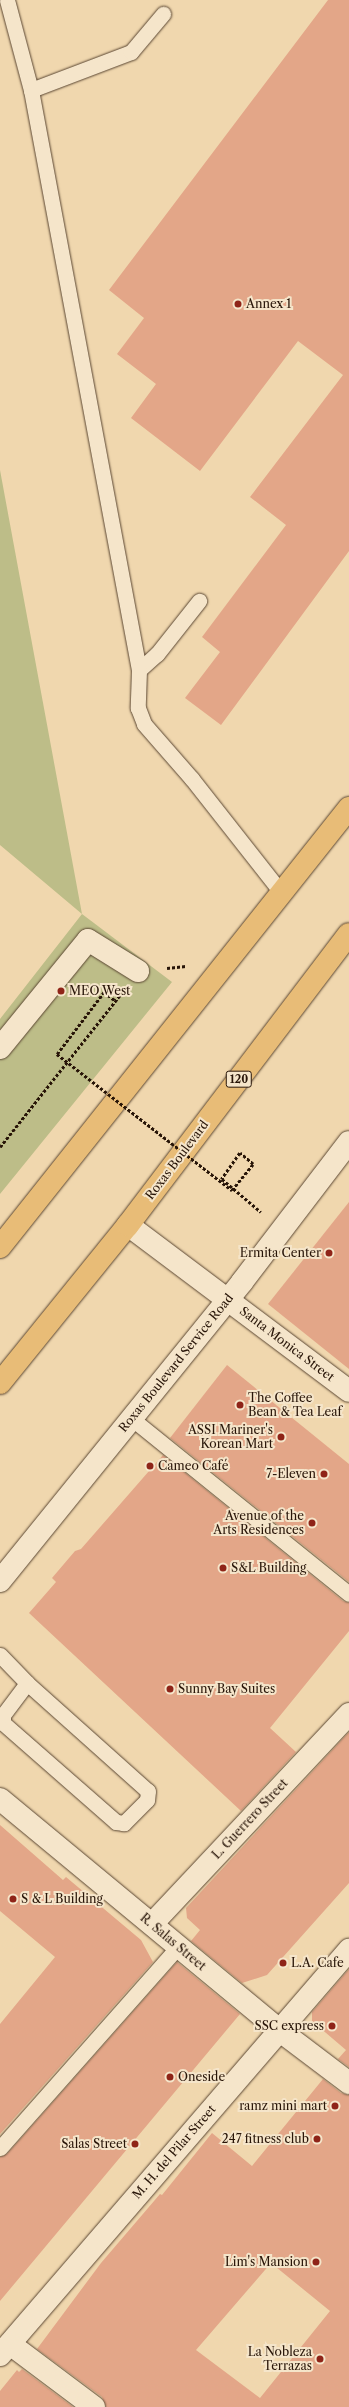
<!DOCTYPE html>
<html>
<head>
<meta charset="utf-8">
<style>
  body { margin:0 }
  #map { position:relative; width:349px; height:2407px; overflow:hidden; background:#f0d7ae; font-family:"Libre Caslon Text",serif }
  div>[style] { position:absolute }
  .green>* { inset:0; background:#bdbd88 }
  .building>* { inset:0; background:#e3a688 }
  .path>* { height:2.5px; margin-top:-1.25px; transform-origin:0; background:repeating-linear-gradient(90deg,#281508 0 3px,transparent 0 5px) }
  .roads { filter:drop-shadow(0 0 1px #5a4632) drop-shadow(0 0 1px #5a4632) }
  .service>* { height:15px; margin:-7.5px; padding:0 7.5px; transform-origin:7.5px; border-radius:7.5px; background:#f5e5ca }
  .pedestrian>* { height:22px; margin:-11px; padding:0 11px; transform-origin:11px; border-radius:11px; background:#f5e5ca }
  .minor>* { height:22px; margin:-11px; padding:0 11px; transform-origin:11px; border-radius:11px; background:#f5e5ca }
  .secondary>* { height:22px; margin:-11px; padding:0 11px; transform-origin:11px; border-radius:11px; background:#f5e5ca }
  .trunk>* { height:22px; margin:-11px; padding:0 11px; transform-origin:11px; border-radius:11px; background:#e8bc77 }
  .path-bridge>* { height:2.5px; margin-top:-1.25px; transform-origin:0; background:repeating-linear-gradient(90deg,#281508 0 3px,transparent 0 5px) }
  .dots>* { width:11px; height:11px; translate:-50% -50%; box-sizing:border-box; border:2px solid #f5e5ca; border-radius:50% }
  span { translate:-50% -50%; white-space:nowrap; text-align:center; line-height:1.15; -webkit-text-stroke:4px #f5e5ca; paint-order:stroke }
  .shield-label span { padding:1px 3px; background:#f5e5ca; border:1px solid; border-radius:3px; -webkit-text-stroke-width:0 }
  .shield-label { font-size:11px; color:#281508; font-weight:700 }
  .poi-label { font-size:12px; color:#281508 }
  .left { translate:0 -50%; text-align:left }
  .right { translate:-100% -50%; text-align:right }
  .street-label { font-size:12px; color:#281508 }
</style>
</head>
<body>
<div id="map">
  <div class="green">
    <div style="clip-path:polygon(0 470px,82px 914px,172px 982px,0 1194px,0 1019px,82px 914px,0 845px)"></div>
  </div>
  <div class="building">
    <div style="clip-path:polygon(328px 0,349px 0,349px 551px,221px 725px,185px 698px,220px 652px,202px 637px,286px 525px,250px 497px,343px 375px,298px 341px,200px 471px,131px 418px,156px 384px,117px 354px,144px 318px,109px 290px)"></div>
    <div style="clip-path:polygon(349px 1202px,349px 1369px,268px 1304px)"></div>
    <div style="clip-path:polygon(227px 1365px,349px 1464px,349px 1582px,170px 1438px)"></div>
    <div style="clip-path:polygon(163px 1455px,343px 1601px,349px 1603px,349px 1631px,270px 1728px,296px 1752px,241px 1811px,29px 1613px,56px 1582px,52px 1578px,75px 1551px,81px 1549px)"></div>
    <div style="clip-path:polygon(349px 1732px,349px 1883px,267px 1975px,242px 1983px,191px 1941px,200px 1930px,187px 1918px,186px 1908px)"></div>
    <div style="clip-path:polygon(0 1825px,63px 1880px,66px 1877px,141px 1940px,153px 1962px,0 2134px,0 2024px,55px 1957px,0 1911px)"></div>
    <div style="clip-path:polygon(177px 1962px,240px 2014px,0 2301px,0 2157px,7px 2154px)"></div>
    <div style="clip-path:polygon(349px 1969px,349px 2067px,338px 2059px,346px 2050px,312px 2021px,312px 2012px)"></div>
    <div style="clip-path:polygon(evenodd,323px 2079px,341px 2093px,349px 2095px,349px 2407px,106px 2407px,102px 2397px,37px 2349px,101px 2263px,160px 2194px,162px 2195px,212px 2133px,252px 2166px,323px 2079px,271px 2263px,330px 2311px,260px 2398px,196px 2350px,271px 2263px)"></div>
    <div style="clip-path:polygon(22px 2369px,73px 2407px,0 2407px,0 2391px,17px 2370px,19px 2372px)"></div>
  </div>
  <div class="path">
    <div style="left:167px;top:968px;width:19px;rotate:-6deg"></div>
    <div style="left:57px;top:1054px;width:78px;rotate:-52.8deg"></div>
    <div style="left:104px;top:992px;width:15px;rotate:37deg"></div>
    <div style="left:0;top:1147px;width:195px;rotate:-51.7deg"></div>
    <div style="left:222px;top:1179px;width:51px;rotate:40.2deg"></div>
  </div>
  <div class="roads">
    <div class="service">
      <div style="left:7px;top:0;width:93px;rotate:75.1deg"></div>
      <div style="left:31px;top:90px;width:590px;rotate:79.45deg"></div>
      <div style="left:139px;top:670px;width:24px;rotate:-42deg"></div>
      <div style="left:157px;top:654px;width:68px;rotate:-51.6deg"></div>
      <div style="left:31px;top:90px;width:107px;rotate:-20.8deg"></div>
      <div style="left:131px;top:52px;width:50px;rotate:-49.9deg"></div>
      <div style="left:139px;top:670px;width:38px;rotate:92deg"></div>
      <div style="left:138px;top:708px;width:17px;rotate:69deg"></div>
      <div style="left:144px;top:724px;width:73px;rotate:48.9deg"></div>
      <div style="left:192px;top:779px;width:144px;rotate:51.8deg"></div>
      <div style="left:131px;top:1418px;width:280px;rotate:38.9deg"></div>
      <div style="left:0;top:1655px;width:39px;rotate:46deg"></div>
      <div style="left:27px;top:1683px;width:162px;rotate:41.8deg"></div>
      <div style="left:148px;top:1791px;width:9px;rotate:96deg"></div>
      <div style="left:147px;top:1800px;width:33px;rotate:135deg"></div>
      <div style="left:124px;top:1823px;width:8px;rotate:-173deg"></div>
      <div style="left:116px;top:1822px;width:150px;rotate:-138.8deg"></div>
      <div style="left:3px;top:1723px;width:8px;rotate:-90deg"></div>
      <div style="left:3px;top:1715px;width:40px;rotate:-53deg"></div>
      <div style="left:0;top:2148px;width:270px;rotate:-48.5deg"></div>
    </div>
    <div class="pedestrian">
      <div style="left:0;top:1048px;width:139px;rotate:-50.8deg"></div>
      <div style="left:88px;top:940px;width:59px;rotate:31.8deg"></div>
    </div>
    <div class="minor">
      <div style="left:128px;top:1225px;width:276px;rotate:36.9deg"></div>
      <div style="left:0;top:1581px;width:385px;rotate:-51deg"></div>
      <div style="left:242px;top:1282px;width:176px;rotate:-52.6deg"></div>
      <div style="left:0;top:1799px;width:362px;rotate:39.6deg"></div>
      <div style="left:279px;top:2030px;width:88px;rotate:37.1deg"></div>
      <div style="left:152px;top:1924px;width:288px;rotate:-46.8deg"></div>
      <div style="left:10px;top:2344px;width:105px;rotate:36.9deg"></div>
    </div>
    <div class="secondary">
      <div style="left:0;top:2355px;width:535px;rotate:-49.25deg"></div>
    </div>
    <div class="trunk">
      <div style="left:0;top:1247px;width:561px;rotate:-51.52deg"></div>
      <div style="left:0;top:1383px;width:203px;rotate:-51deg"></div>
      <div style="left:128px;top:1225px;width:365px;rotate:-52.8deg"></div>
    </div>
  </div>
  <div class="path-bridge">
    <div style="left:57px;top:1054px;width:222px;rotate:37.9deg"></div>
    <div style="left:232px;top:1190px;width:33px;rotate:-51deg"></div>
    <div style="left:253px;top:1164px;width:17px;rotate:-140deg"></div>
    <div style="left:240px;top:1153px;width:32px;rotate:125deg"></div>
  </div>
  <div class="dots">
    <div style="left:238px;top:304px;background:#8f2418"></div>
    <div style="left:61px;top:991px;background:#8f2418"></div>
    <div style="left:329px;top:1253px;background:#8f2418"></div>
    <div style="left:240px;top:1405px;background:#8f2418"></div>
    <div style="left:281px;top:1437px;background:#8f2418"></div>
    <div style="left:150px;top:1466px;background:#8f2418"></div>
    <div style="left:324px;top:1474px;background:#8f2418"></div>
    <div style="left:312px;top:1523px;background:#8f2418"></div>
    <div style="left:223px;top:1568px;background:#8f2418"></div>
    <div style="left:170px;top:1689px;background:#8f2418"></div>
    <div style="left:13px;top:1899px;background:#8f2418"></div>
    <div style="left:283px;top:1963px;background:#8f2418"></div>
    <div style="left:332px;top:2026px;background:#8f2418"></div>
    <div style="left:170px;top:2077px;background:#8f2418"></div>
    <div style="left:335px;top:2106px;background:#8f2418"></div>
    <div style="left:317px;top:2139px;background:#8f2418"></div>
    <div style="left:135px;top:2144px;background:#8f2418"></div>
    <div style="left:316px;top:2262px;background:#8f2418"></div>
    <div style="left:320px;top:2359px;background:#8f2418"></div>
  </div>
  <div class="shield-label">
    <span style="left:239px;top:1079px">120</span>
  </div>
  <div class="poi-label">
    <span class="left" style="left:246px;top:304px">Annex 1</span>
    <span class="left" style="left:69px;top:991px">MEO West</span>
    <span class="right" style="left:321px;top:1253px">Ermita Center</span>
    <span class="left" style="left:248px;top:1405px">The Coffee<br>Bean &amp; Tea Leaf</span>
    <span class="right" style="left:273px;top:1437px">ASSI Mariner's<br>Korean Mart</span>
    <span class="left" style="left:158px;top:1466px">Cameo Café</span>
    <span class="right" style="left:316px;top:1474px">7-Eleven</span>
    <span class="right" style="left:304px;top:1523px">Avenue of the<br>Arts Residences</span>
    <span class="left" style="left:231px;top:1568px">S&amp;L Building</span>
    <span class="left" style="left:178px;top:1689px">Sunny Bay Suites</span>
    <span class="left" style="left:21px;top:1899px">S &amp; L Building</span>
    <span class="left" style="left:291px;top:1963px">L.A. Cafe</span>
    <span class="right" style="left:324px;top:2026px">SSC express</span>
    <span class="left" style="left:178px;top:2077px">Oneside</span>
    <span class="right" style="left:327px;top:2106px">ramz mini mart</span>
    <span class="right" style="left:309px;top:2139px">247 fitness club</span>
    <span class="right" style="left:127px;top:2144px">Salas Street</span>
    <span class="right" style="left:308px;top:2262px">Lim's Mansion</span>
    <span class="right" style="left:312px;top:2359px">La Nobleza<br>Terrazas</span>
  </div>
  <div class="street-label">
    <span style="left:177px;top:1160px;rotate:-53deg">Roxas Boulevard</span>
    <span style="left:287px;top:1344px;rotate:37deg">Santa Monica Street</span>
    <span style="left:176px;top:1363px;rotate:-51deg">Roxas Boulevard Service Road</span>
    <span style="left:250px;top:1819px;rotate:-47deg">L. Guerrero Street</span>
    <span style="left:173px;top:1942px;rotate:40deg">R. Salas Street</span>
    <span style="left:174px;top:2152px;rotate:-49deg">M. H. del Pilar Street</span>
  </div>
</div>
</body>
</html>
